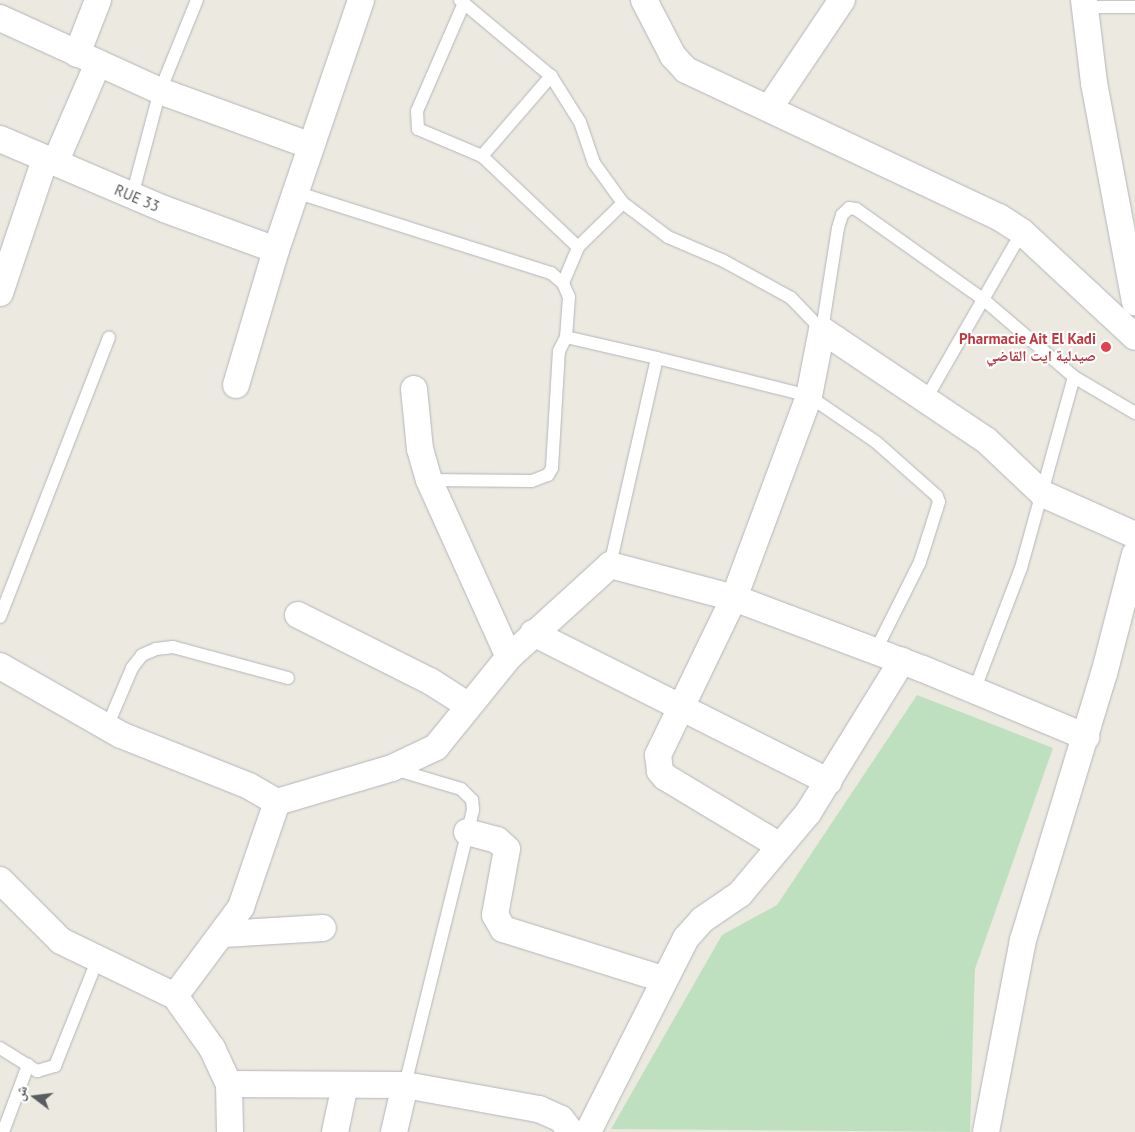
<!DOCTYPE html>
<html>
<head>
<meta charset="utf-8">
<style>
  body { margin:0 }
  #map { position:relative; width:1135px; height:1132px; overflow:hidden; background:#ebe9e0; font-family:"PT Sans","Noto Naskh Arabic",sans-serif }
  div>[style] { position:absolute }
  .green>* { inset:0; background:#bee0bf }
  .roads { filter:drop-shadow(0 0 1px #b3b6ba) drop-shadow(0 0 1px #b3b6ba) }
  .lane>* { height:12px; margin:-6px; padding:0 6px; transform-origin:6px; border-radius:6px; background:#fff }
  .street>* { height:26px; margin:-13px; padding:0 13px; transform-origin:13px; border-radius:13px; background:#fff }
  .dots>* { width:14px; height:14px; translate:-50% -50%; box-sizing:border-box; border:2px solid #fff; border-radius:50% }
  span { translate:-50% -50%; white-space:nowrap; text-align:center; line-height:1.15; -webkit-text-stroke:4px #fff; paint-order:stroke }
  .street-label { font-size:15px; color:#595c60 }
  .health-label { font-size:15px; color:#be3a42; font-weight:700 }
  .right { translate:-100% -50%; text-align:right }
  .north { position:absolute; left:10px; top:1072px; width:50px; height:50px; -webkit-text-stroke:4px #fff; paint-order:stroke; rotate:285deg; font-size:14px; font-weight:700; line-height:20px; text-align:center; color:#595c60 }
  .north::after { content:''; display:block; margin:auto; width:18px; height:22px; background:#595c60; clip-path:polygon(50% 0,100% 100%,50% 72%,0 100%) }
</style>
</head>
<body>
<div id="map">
  <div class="green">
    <div style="clip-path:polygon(917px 695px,1053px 748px,975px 969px,970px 1132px,611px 1129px,722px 935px,777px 905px)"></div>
  </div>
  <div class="roads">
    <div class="lane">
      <div style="left:460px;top:0;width:119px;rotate:39.9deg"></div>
      <div style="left:551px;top:76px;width:54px;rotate:57.8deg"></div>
      <div style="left:580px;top:122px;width:43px;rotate:71.1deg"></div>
      <div style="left:594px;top:163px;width:49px;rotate:54.1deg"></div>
      <div style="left:623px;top:203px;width:56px;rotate:37.1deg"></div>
      <div style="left:668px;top:237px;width:59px;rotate:23.1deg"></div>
      <div style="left:722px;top:260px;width:79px;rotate:28.8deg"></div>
      <div style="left:791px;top:298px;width:45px;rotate:45.9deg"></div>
      <div style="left:464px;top:3px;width:118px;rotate:113.5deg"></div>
      <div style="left:417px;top:111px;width:18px;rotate:87deg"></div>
      <div style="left:418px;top:129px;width:69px;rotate:22.9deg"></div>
      <div style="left:482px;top:156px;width:132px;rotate:43.5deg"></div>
      <div style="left:1084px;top:7px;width:51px"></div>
      <div style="left:482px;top:156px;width:106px;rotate:-49.2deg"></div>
      <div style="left:295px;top:192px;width:269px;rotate:17.6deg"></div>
      <div style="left:551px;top:273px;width:16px;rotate:40deg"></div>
      <div style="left:563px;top:283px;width:15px;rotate:67deg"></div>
      <div style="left:569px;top:297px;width:40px;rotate:94.3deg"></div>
      <div style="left:132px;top:196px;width:109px;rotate:-75.1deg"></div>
      <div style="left:160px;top:91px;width:98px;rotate:-67.9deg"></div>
      <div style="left:563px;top:283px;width:39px;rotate:-67deg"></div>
      <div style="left:578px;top:247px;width:63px;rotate:-44.4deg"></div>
      <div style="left:822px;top:330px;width:103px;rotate:-81.1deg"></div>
      <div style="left:838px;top:228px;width:14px;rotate:-73deg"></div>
      <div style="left:842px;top:215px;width:10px;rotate:-45deg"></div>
      <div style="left:849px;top:208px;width:7px;rotate:8deg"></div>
      <div style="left:856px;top:209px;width:157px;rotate:35.4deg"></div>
      <div style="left:984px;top:300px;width:118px;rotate:40.5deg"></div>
      <div style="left:1074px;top:377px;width:71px;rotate:30.5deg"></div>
      <div style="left:927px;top:397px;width:190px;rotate:-60.1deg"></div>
      <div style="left:429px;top:480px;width:103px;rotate:0.6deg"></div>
      <div style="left:532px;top:481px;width:17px;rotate:-21deg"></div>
      <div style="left:548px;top:475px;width:8px;rotate:-60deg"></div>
      <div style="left:552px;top:468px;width:117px;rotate:-86.6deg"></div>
      <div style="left:559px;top:351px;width:16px;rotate:-63deg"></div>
      <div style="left:566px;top:337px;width:93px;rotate:13deg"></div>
      <div style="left:610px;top:565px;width:212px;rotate:-77.2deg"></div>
      <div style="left:657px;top:358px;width:157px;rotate:14deg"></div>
      <div style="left:809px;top:396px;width:81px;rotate:34.5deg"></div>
      <div style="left:876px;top:442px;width:81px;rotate:41.5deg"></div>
      <div style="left:937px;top:496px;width:6px;rotate:72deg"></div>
      <div style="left:939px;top:502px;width:63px;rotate:107.6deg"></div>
      <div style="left:920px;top:562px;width:101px;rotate:116.6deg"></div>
      <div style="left:0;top:617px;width:300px;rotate:-68.7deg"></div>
      <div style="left:974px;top:691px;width:132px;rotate:-69.1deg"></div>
      <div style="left:1021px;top:568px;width:198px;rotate:-74.5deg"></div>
      <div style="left:107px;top:727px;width:64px;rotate:-67deg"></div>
      <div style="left:132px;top:668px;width:16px;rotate:-52deg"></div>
      <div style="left:142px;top:655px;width:15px;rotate:-23deg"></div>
      <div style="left:156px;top:649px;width:17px;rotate:-7deg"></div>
      <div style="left:173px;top:647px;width:119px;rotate:15.1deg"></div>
      <div style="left:394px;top:769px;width:70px;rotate:16.6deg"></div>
      <div style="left:461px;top:789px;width:16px;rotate:45deg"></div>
      <div style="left:472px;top:800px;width:10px;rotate:84deg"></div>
      <div style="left:473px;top:810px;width:283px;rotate:103.9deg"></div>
      <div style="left:0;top:1048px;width:44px;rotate:31.9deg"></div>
      <div style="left:37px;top:1071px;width:19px;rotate:-16deg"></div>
      <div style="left:55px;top:1066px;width:113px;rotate:-68.2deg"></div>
      <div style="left:3px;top:1132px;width:72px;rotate:-69.5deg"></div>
    </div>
    <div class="street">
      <div style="left:644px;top:0;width:63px;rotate:62.6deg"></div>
      <div style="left:673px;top:56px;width:19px;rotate:47deg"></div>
      <div style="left:686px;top:70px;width:346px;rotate:25.2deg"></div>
      <div style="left:999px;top:217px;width:27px;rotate:33deg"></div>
      <div style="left:1022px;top:232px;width:154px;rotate:42.9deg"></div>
      <div style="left:1084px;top:0;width:84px;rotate:83.1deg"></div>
      <div style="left:1094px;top:83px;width:223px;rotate:79.4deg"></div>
      <div style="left:0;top:18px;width:176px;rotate:24.5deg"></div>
      <div style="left:160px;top:91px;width:161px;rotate:20deg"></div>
      <div style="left:77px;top:54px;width:58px;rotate:-68.7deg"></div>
      <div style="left:770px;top:107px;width:129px;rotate:-56.1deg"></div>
      <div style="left:0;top:139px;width:178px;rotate:23.1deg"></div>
      <div style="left:164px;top:209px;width:119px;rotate:20.1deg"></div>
      <div style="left:55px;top:163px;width:109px;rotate:-66.7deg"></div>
      <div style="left:0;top:293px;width:141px;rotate:-71.4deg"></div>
      <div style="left:236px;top:385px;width:141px;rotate:-73.5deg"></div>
      <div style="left:276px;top:250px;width:264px;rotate:-71.2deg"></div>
      <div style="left:414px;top:389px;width:60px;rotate:84.3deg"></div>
      <div style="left:420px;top:449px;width:32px;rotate:74deg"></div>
      <div style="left:429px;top:480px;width:194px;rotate:65.7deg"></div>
      <div style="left:298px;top:615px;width:148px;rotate:26.6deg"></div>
      <div style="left:430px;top:681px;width:46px;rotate:32.7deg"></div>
      <div style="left:533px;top:633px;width:331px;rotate:26.7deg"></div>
      <div style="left:0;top:666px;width:139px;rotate:29.7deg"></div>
      <div style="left:121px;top:735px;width:138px;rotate:21.7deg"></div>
      <div style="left:249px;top:786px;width:32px;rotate:30deg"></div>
      <div style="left:467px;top:832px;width:31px;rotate:15deg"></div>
      <div style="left:497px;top:840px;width:13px;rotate:42deg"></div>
      <div style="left:507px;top:849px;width:67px;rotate:100.3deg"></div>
      <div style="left:495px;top:915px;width:16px;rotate:60deg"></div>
      <div style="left:503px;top:929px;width:168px;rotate:17.4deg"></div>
      <div style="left:780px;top:846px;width:134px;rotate:-149deg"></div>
      <div style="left:665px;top:777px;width:8px;rotate:-130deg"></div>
      <div style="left:660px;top:771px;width:16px;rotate:-97deg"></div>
      <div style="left:658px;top:755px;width:174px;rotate:-64.2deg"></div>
      <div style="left:734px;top:598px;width:215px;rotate:-69.6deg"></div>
      <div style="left:809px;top:396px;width:67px;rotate:-78.9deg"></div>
      <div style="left:822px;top:330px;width:197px;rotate:33.9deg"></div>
      <div style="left:986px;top:440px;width:79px;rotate:43.5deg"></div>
      <div style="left:1043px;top:494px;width:101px;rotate:24deg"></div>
      <div style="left:0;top:880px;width:86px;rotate:45deg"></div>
      <div style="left:61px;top:941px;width:127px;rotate:25.8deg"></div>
      <div style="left:175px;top:996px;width:64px;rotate:54.6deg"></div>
      <div style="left:212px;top:1048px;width:40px;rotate:65deg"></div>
      <div style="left:229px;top:1084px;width:48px;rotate:88.8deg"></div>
      <div style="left:224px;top:934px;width:99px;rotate:-3.5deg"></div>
      <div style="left:175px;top:996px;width:111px;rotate:-53.4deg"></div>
      <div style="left:241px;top:907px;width:111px;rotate:-71.1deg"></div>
      <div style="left:277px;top:802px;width:120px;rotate:-16.5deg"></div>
      <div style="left:392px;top:768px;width:49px;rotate:-25.5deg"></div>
      <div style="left:436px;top:747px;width:116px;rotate:-51deg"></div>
      <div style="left:509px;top:657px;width:137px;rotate:-42.3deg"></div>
      <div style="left:610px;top:565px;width:128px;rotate:14.9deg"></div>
      <div style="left:734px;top:598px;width:202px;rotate:20.6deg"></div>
      <div style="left:923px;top:669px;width:177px;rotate:22.6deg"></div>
      <div style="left:229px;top:1084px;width:176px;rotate:0.3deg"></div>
      <div style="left:405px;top:1085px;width:136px;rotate:10.2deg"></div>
      <div style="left:539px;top:1109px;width:24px;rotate:24deg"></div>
      <div style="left:561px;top:1119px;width:16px;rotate:52deg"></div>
      <div style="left:335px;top:1132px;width:48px;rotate:-78deg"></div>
      <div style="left:394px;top:1132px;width:48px;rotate:-76.8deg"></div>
      <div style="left:588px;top:1132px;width:217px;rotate:-63.2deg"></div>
      <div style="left:686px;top:938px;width:24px;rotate:-48deg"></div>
      <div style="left:702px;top:920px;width:46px;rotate:-34.4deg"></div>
      <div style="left:740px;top:894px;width:106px;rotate:-50deg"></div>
      <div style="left:808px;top:813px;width:179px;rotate:-58.3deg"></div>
      <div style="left:986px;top:1132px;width:196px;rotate:-79.1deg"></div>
      <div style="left:1023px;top:940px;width:278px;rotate:-73.1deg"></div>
      <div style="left:1104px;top:674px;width:124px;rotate:-75.5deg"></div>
    </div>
  </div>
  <div class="dots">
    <div style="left:1106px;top:347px;background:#e0444e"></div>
  </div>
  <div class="street-label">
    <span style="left:137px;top:198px;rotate:23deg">RUE 33</span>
  </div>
  <div class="health-label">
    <span class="right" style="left:1096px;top:347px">Pharmacie Ait El Kadi<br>صيدلية ايت القاضي</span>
  </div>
  <div class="north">ش</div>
</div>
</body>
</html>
